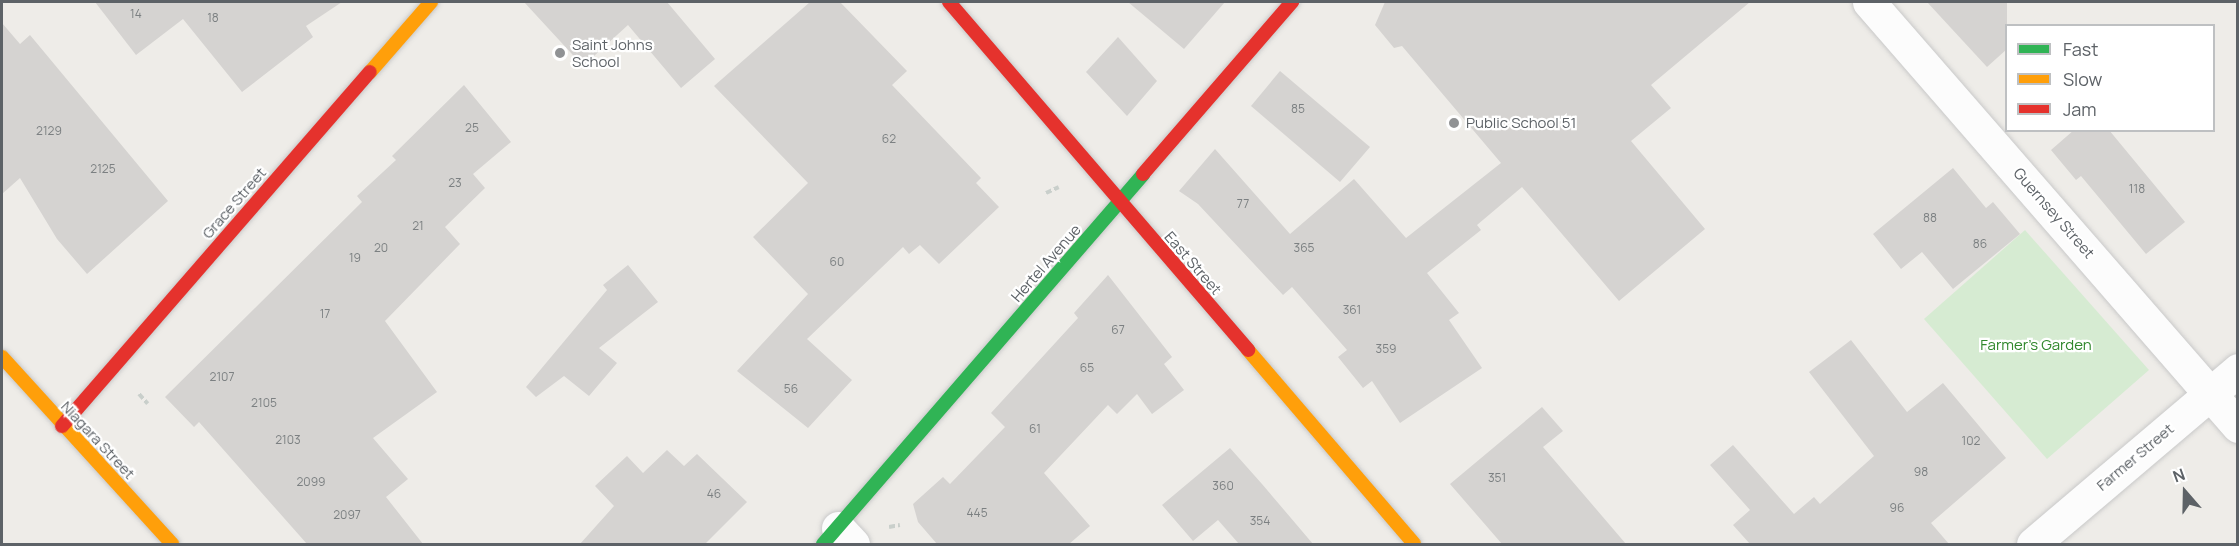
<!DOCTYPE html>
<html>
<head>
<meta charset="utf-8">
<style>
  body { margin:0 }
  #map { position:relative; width:2239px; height:546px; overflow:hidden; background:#eeece8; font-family:Manrope,sans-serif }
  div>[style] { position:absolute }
  .green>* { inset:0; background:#d6ebd2 }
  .building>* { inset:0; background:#d5d3d1 }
  .path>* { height:4px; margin-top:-2px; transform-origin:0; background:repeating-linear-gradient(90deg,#c9cfcb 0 6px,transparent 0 9px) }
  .roads { filter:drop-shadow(0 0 2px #c9c9c9) drop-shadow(0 0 2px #c9c9c9) }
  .street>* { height:33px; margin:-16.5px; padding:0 16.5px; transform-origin:16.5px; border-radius:16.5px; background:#fcfcfc }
  .fast>* { height:14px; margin:-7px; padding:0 7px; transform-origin:7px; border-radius:7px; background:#30b455 }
  .slow>* { height:14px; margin:-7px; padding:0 7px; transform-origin:7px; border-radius:7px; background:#ff9f0a }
  .jam>* { height:14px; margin:-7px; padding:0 7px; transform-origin:7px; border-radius:7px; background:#e5322d }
  .dots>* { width:16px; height:16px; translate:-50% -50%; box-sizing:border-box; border:3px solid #fff; border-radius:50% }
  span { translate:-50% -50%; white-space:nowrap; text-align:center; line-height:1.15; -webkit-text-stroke:4.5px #fff; paint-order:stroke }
  .number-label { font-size:12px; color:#7c8082 }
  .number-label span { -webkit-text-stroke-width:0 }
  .poi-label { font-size:15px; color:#5d6267 }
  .left { translate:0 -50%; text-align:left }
  .street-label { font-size:15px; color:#5d6267 }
  .park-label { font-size:15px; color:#30872c }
  .frame { position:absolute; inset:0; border:3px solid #5d6267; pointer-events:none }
  .legend { position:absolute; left:2005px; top:24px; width:210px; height:108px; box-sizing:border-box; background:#fff; border:2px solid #bec0c2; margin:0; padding:8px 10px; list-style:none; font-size:18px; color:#5d6267 }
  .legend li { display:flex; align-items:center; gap:12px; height:30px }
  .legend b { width:30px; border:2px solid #bec0c2 }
  .north { position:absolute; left:2155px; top:462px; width:60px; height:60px; -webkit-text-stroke:4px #fff; paint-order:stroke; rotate:340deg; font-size:16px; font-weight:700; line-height:24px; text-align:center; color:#5d6267 }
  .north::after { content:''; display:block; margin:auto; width:21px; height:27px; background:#5d6267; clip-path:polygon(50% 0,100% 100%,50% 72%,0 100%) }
</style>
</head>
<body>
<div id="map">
  <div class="green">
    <div style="clip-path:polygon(2025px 230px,2149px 370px,2047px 459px,1924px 319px)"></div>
  </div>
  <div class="building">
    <div style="clip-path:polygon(95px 2px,342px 2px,306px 26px,313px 37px,242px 92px,183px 19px,136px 55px)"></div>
    <div style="clip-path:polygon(524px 2px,667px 2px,715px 59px,681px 88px,628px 25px,583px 66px)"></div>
    <div style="clip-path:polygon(810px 2px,840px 2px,907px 71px,892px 85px,981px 178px,976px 183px,999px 207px,939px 264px,920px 245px,909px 254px,903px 247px,807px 339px,852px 380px,808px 428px,737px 371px,808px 294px,753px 237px,808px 183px,714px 86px)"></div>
    <div style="clip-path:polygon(1128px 2px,1225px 2px,1184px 49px)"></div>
    <div style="clip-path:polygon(1385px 2px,1750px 2px,1651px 85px,1671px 108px,1631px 141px,1705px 229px,1619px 301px,1522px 187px,1477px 225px,1481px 230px,1427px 273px,1459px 313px,1449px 320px,1482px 368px,1400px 423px,1372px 381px,1363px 388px,1338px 357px,1347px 350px,1292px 287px,1283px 295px,1198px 204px,1179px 191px,1215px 149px,1290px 234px,1354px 179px,1406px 238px,1501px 163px,1402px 46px,1394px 48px,1375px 25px)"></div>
    <div style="clip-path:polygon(1927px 2px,2007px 2px,2007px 49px,1987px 67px)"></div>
    <div style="clip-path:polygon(2px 23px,20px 44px,30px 35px,168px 201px,87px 274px,57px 239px,20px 178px,2px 194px)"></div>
    <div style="clip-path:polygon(1118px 37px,1157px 81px,1127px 116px,1086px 72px)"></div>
    <div style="clip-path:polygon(1280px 71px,1370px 147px,1340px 182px,1251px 106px)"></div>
    <div style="clip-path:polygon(464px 85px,511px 142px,473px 174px,485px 188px,445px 227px,460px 244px,385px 321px,437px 392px,373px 438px,408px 479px,386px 497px,423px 544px,307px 544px,199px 422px,194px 427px,165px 397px,362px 202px,357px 196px,396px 160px,392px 156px)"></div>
    <div style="clip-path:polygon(2074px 130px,2109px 130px,2185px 222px,2146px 254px,2081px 176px,2076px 180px,2051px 150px)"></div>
    <div style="clip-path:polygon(1953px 168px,1986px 208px,1993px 202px,2020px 234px,1953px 289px,1922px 252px,1901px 269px,1873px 234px)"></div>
    <div style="clip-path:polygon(628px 265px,658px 302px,599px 348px,617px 363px,589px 396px,564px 376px,536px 397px,526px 387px,607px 290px,603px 285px)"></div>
    <div style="clip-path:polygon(1108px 275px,1172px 357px,1164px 364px,1184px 390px,1152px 414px,1137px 394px,1117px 414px,1108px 405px,1044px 473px,1090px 526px,1069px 544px,937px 544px,918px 522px,913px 504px,943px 477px,950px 484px,1005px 427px,991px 413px,1078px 318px,1074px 313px)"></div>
    <div style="clip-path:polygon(1851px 340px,1907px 412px,1943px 383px,2006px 458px,1931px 523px,1949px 544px,1750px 544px,1733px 525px,1750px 510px,1710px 465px,1733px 445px,1794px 514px,1814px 497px,1820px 504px,1874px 456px,1809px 372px)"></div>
    <div style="clip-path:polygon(1542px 407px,1563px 431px,1543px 447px,1626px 544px,1502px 544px,1450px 484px)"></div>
    <div style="clip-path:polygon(1230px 448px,1262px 484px,1313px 544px,1239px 544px,1218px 520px,1193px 541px,1162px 505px)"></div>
    <div style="clip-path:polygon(667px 450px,684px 466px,697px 454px,747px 502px,705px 544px,580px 544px,614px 506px,595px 486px,627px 456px,643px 473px)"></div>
  </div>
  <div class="path">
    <div style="left:1046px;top:193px;width:14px;rotate:-25deg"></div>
    <div style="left:139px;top:394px;width:13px;rotate:48deg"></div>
    <div style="left:889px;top:527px;width:11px;rotate:-10deg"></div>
  </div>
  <div class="roads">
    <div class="street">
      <div style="left:1869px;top:2px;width:562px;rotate:48.97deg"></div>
      <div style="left:838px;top:528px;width:22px;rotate:47deg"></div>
      <div style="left:2033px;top:544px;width:269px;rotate:-40.3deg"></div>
    </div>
    <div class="fast">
      <div style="left:823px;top:544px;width:489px;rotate:-49.1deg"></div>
    </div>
    <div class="slow">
      <div style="left:370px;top:72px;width:93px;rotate:-48.9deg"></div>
      <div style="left:1248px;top:350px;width:255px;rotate:49.4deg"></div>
      <div style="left:2px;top:357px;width:253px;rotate:47.7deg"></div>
    </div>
    <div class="jam">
      <div style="left:949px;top:2px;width:459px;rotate:49.3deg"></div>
      <div style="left:1143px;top:174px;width:228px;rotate:-49.1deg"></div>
      <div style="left:62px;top:426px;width:469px;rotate:-49deg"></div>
    </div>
  </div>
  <div class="dots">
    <div style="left:560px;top:53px;background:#909294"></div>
    <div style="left:1454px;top:123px;background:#909294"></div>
  </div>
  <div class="number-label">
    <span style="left:136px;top:14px">14</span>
    <span style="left:213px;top:18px">18</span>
    <span style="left:1298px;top:109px">85</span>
    <span style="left:472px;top:128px">25</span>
    <span style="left:49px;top:131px">2129</span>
    <span style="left:889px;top:139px">62</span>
    <span style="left:103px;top:169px">2125</span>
    <span style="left:455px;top:183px">23</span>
    <span style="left:2137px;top:189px">118</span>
    <span style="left:1243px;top:204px">77</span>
    <span style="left:1930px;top:218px">88</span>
    <span style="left:418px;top:226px">21</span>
    <span style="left:1980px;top:244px">86</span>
    <span style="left:381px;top:248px">20</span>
    <span style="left:1304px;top:248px">365</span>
    <span style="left:355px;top:258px">19</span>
    <span style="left:837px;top:262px">60</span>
    <span style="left:1352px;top:310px">361</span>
    <span style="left:325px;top:314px">17</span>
    <span style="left:1118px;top:330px">67</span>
    <span style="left:1386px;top:349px">359</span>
    <span style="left:1087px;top:368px">65</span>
    <span style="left:222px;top:377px">2107</span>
    <span style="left:791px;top:389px">56</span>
    <span style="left:264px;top:403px">2105</span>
    <span style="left:1035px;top:429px">61</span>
    <span style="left:288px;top:440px">2103</span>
    <span style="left:1971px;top:441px">102</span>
    <span style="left:1921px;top:472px">98</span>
    <span style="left:1497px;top:478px">351</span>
    <span style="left:311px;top:482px">2099</span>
    <span style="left:1223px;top:486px">360</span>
    <span style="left:714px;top:494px">46</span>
    <span style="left:1897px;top:508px">96</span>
    <span style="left:977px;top:513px">445</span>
    <span style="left:347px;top:515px">2097</span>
    <span style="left:1260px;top:521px">354</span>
  </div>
  <div class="poi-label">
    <span class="left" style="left:572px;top:53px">Saint Johns<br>School</span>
    <span class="left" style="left:1466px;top:123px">Public School 51</span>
  </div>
  <div class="street-label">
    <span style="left:234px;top:203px;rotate:-49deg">Grace Street</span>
    <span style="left:2054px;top:213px;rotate:49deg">Guernsey Street</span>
    <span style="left:1046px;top:263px;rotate:-49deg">Hertel Avenue</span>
    <span style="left:1193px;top:263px;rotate:49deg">East Street</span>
    <span style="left:98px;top:440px;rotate:47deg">Niagara Street</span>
    <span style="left:2135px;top:457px;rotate:-40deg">Farmer Street</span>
  </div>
  <div class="park-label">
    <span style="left:2036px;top:345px">Farmer's Garden</span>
  </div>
  <div class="frame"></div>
  <ul class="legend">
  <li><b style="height:8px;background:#30b455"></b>Fast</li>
  <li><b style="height:8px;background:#ff9f0a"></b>Slow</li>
  <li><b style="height:8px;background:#e5322d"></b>Jam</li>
  </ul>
  <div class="north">N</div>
</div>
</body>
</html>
